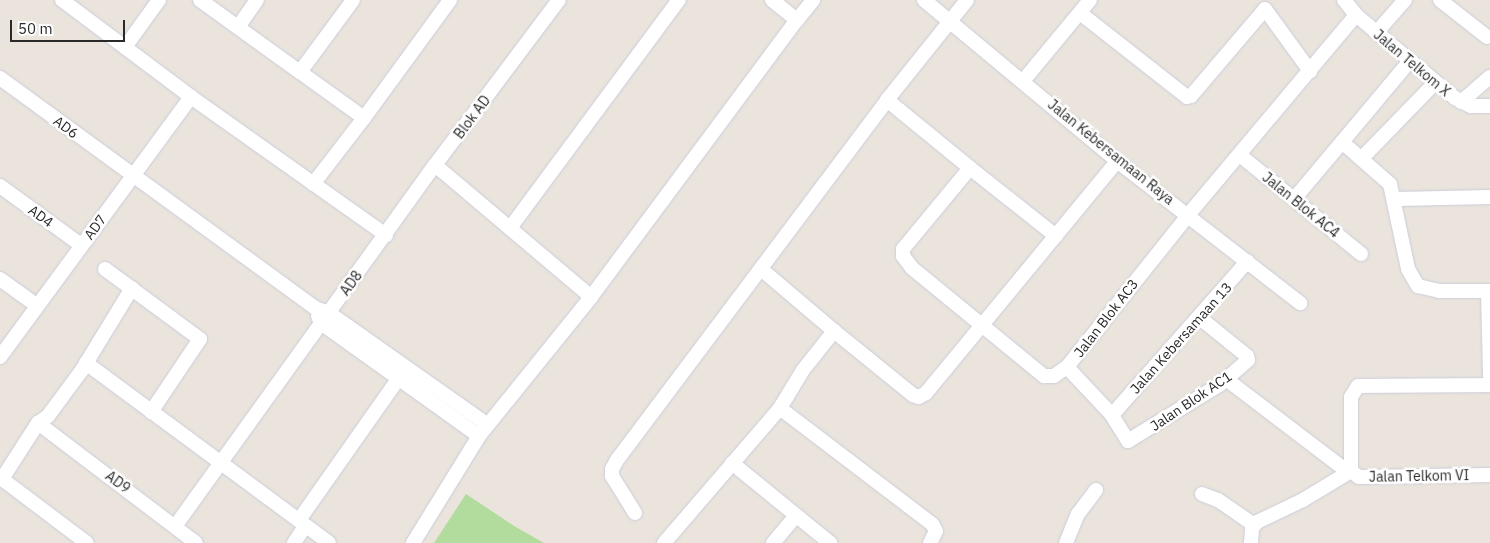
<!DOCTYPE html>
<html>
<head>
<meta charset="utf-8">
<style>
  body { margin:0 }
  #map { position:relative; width:1490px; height:543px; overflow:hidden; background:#eae4dd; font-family:"IBM Plex Sans",sans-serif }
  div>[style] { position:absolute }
  .green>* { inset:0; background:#b2db9e }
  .roads { filter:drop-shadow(0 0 1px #cbcdd9) drop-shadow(0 0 1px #cbcdd9) }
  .minor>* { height:14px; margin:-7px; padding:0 7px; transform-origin:7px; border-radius:7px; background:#fff }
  span { translate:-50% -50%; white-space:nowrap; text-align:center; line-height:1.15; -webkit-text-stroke:5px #fff; paint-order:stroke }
  .street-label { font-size:14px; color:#292929 }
  .scale { position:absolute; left:10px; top:20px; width:115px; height:22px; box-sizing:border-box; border:2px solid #292929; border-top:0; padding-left:6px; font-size:15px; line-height:18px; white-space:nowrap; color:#292929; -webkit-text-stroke:4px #fff; paint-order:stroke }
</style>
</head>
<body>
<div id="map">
  <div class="green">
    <div style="clip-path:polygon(466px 494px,514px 526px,544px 543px,434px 543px)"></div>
  </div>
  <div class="roads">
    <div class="minor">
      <div style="left:62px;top:0;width:161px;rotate:36.9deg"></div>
      <div style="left:191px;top:97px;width:239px;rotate:35.3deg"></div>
      <div style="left:200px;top:0;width:123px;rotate:35.8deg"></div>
      <div style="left:772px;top:0;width:32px;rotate:39deg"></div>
      <div style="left:797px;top:20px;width:26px;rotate:-51deg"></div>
      <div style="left:924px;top:0;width:251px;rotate:39.8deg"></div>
      <div style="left:1117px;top:161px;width:232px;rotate:37.8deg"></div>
      <div style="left:1344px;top:0;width:19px;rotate:51deg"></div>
      <div style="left:1356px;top:15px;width:129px;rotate:40deg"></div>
      <div style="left:1455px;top:98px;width:18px;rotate:27deg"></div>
      <div style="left:1471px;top:106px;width:19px"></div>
      <div style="left:1440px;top:0;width:60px;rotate:38.2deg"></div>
      <div style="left:1080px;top:13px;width:136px;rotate:38.1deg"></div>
      <div style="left:1187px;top:97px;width:4px;rotate:-14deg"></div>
      <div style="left:1191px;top:96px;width:114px;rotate:-49.6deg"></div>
      <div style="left:1265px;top:9px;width:77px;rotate:54deg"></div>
      <div style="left:238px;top:27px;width:33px;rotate:-55deg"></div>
      <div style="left:1376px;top:33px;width:44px;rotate:-48.7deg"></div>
      <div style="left:125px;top:47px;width:58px;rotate:-54.1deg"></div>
      <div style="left:0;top:78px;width:390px;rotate:36.1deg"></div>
      <div style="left:315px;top:308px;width:15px;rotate:20deg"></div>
      <div style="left:329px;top:313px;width:194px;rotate:35.2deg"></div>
      <div style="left:1023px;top:81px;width:105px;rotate:-50.4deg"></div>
      <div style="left:887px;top:100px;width:107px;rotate:39.3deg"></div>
      <div style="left:1461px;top:102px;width:38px;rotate:-41deg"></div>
      <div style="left:364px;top:118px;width:146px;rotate:-53.9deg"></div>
      <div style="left:1342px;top:142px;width:104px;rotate:-50.1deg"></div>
      <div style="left:1241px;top:156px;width:155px;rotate:39.2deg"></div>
      <div style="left:1362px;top:158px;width:105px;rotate:-45.8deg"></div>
      <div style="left:435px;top:165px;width:204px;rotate:40.2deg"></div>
      <div style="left:313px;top:184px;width:83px;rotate:-52.3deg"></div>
      <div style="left:364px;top:118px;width:79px;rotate:-144.3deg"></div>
      <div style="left:300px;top:72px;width:89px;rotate:-53.6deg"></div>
      <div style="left:0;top:186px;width:100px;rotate:36.1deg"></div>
      <div style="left:1294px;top:199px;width:75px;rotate:-49.9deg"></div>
      <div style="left:1342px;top:142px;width:64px;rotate:41.2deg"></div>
      <div style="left:1390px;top:184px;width:87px;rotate:78deg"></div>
      <div style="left:1408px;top:269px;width:20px;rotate:60deg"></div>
      <div style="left:1418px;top:286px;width:22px;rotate:13deg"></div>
      <div style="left:1439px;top:291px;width:51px"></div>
      <div style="left:1396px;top:199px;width:94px;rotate:-1.2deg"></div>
      <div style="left:510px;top:228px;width:284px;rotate:-53.5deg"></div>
      <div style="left:1056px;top:236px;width:110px;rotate:-141.7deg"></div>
      <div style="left:970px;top:168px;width:105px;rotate:129.6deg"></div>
      <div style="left:903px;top:249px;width:7px;rotate:90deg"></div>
      <div style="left:903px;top:256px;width:15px;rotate:53deg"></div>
      <div style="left:912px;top:268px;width:171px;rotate:39.3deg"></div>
      <div style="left:1044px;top:376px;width:10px"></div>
      <div style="left:1054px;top:376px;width:16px;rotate:-35deg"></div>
      <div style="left:105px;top:269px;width:118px;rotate:36.4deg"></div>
      <div style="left:200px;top:339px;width:88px;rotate:123.9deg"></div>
      <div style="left:761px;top:269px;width:96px;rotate:40.3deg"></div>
      <div style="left:0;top:279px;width:44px;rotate:35.8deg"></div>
      <div style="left:1488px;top:292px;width:84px;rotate:88.6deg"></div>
      <div style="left:318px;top:316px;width:8px;rotate:67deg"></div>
      <div style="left:321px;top:323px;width:194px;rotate:35.6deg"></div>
      <div style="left:1200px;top:318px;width:60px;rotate:39deg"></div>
      <div style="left:1247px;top:356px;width:4px;rotate:76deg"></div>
      <div style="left:1248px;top:360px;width:38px;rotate:139deg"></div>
      <div style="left:1219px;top:385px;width:107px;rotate:148.4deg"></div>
      <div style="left:1128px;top:441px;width:31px;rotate:-122deg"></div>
      <div style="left:1112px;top:415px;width:66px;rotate:-133.2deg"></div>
      <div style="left:1067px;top:367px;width:196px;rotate:-51.4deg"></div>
      <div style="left:1189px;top:214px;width:260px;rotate:-50deg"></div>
      <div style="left:0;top:357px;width:323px;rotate:-53.7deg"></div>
      <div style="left:86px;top:363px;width:302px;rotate:36.5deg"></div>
      <div style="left:1226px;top:379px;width:153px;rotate:37.3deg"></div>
      <div style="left:1112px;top:415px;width:205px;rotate:-48.6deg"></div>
      <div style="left:38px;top:423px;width:198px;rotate:37.2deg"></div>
      <div style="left:732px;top:463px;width:127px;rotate:39.2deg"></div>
      <div style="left:1351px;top:471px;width:10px;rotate:37deg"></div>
      <div style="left:1359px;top:477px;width:131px;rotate:-0.9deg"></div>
      <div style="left:0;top:477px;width:3px;rotate:45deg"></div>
      <div style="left:2px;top:479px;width:67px;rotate:-57.3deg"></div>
      <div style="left:38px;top:423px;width:12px;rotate:-35deg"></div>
      <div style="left:48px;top:416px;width:57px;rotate:-53.5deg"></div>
      <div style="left:82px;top:370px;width:96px;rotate:-58.6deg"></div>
      <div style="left:2px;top:479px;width:106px;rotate:37deg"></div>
      <div style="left:1202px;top:494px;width:17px;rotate:21deg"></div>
      <div style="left:1218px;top:500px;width:44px;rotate:34.8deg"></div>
      <div style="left:635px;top:513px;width:44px;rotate:-121.9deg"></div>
      <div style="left:612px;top:476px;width:7px;rotate:-90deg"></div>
      <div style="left:612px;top:469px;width:10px;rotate:-61deg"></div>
      <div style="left:617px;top:460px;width:450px;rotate:-53.1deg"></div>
      <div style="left:887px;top:100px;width:128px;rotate:-51.3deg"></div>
      <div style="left:299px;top:520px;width:181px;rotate:-54.9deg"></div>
      <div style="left:176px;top:525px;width:443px;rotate:-54.3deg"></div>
      <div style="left:435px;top:165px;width:206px;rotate:-53.1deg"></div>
      <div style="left:294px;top:543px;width:20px;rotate:-57deg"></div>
      <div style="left:413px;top:543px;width:126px;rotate:-58.3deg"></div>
      <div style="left:479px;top:436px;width:179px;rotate:-51.1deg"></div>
      <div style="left:591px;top:297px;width:345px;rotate:-53.4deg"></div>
      <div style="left:664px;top:543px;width:178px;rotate:-49.3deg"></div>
      <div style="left:773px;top:543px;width:35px;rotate:-50deg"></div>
      <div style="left:930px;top:543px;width:13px;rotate:-63deg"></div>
      <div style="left:936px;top:531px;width:8px;rotate:-120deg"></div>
      <div style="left:932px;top:524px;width:191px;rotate:-142.7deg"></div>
      <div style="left:780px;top:408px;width:44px;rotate:-58.8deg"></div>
      <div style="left:803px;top:370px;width:50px;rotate:-51.5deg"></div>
      <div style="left:834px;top:331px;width:102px;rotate:39deg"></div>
      <div style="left:913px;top:395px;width:6px;rotate:18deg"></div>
      <div style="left:919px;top:397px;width:8px;rotate:-30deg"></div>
      <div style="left:926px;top:393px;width:301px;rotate:-50.5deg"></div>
      <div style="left:1066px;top:543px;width:31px;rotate:-68deg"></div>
      <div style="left:1078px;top:514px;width:30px;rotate:-53deg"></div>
      <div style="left:1251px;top:543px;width:15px;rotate:-86deg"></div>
      <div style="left:1252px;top:528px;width:8px;rotate:-50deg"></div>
      <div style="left:1257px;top:522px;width:51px;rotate:-25.6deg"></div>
      <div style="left:1303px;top:500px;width:56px;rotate:-31.1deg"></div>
      <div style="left:1351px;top:471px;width:74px;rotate:-90deg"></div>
      <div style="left:1351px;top:397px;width:13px;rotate:-58deg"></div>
      <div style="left:1358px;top:386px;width:132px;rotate:-0.4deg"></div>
    </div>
  </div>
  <div class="street-label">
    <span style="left:1412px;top:63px;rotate:40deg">Jalan Telkom X</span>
    <span style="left:472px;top:117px;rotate:-53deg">Blok AD</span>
    <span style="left:66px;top:127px;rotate:37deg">AD6</span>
    <span style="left:1111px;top:152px;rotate:39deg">Jalan Kebersamaan Raya</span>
    <span style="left:1301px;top:205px;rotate:39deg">Jalan Blok AC4</span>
    <span style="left:41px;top:216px;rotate:36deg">AD4</span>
    <span style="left:95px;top:227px;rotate:-54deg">AD7</span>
    <span style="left:351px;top:283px;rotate:-54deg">AD8</span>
    <span style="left:1106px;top:318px;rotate:-52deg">Jalan Blok AC3</span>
    <span style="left:1181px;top:338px;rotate:-48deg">Jalan Kebersamaan 13</span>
    <span style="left:1191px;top:401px;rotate:-34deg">Jalan Blok AC1</span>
    <span style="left:1419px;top:476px;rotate:-1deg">Jalan Telkom VI</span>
    <span style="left:118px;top:482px;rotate:36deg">AD9</span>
  </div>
  <div class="scale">50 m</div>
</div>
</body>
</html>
